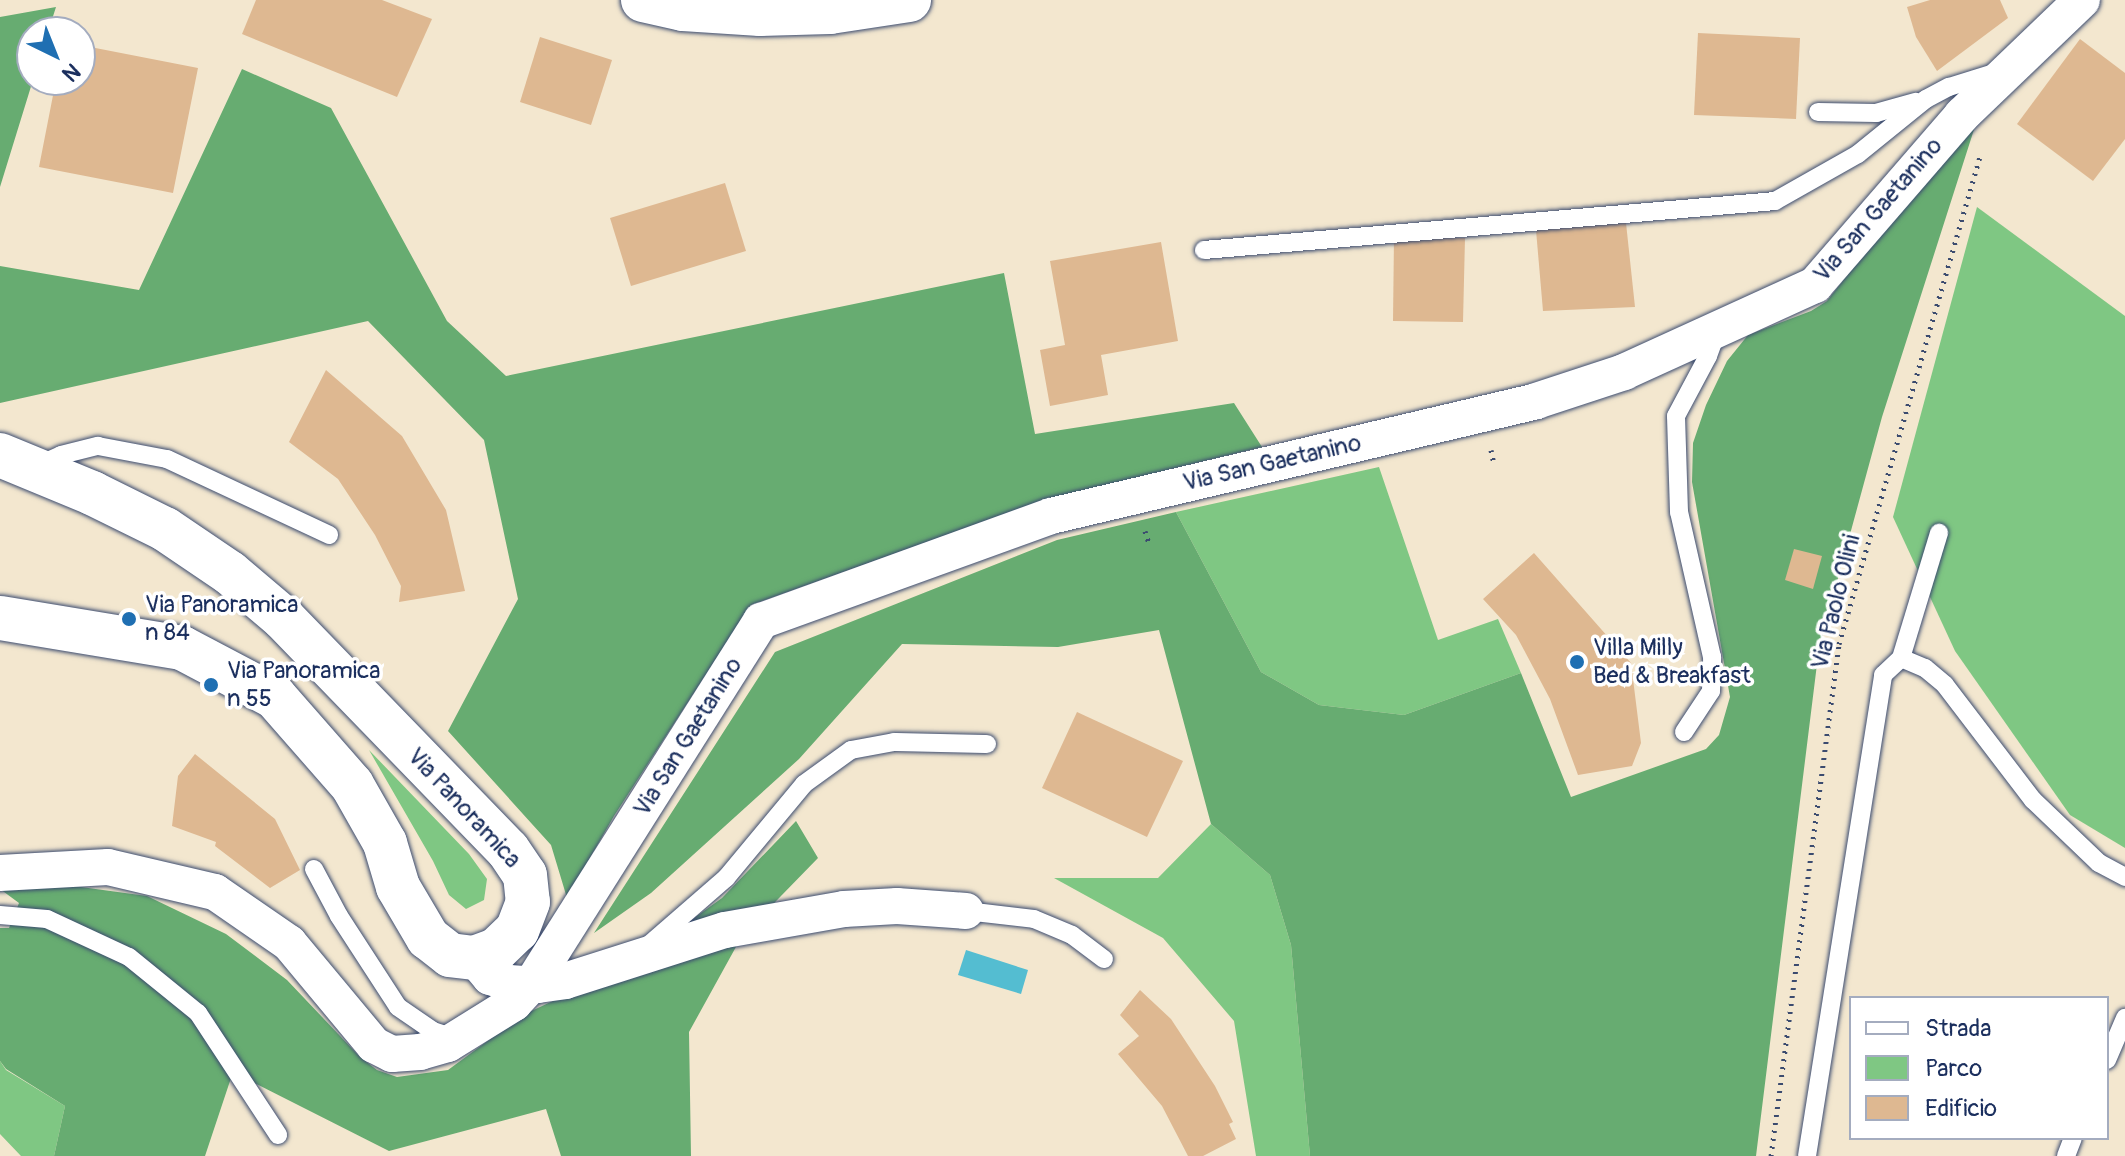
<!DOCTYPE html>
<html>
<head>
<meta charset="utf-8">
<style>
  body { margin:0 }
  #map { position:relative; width:2125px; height:1156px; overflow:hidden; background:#f3e7cf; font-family:Pangolin,sans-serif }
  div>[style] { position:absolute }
  .green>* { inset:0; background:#7fc783 }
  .forest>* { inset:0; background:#67ac71 }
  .water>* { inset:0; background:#54bdd1 }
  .building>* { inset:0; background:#deb891 }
  .path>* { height:5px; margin-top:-2.5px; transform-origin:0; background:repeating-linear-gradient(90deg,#3b4b6f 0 2px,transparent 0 8px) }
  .roads { filter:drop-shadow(0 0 2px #3b4b6f) drop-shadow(0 0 2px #3b4b6f) }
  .service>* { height:18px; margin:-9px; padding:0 9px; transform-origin:9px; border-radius:9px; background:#fff }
  .minor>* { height:36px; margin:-18px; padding:0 18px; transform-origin:18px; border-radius:18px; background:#fff }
  .tertiary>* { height:44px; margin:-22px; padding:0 22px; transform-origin:22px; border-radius:22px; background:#fff }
  .dots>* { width:22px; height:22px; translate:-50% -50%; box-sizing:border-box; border:4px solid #fff; border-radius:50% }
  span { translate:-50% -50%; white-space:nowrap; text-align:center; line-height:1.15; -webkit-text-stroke:7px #fff; paint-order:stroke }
  .street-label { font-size:24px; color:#1b2f5e }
  .poi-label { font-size:24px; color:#1b2f5e }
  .left { translate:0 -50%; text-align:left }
  .legend { position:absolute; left:1849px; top:996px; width:260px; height:144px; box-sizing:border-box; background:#fff; border:2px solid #a4acbf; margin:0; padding:10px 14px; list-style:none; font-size:24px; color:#1b2f5e }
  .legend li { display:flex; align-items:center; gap:16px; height:40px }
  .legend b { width:40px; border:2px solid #a4acbf }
  .north { position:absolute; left:16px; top:16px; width:80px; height:80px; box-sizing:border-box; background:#fff; border:2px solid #a4acbf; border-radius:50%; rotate:137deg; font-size:22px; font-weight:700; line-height:32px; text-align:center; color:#1b2f5e }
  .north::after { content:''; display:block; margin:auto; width:28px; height:36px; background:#1f6fb2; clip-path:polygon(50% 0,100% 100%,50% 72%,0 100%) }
</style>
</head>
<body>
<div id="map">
  <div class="green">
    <div style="clip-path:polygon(1977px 207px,2125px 316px,2125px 848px,2070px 815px,1955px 651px,1893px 517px)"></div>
    <div style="clip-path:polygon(1379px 467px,1438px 640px,1498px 619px,1521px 673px,1404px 715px,1319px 705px,1261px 672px,1176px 512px)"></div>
    <div style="clip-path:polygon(369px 750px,469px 854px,487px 879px,484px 900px,466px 909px,449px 895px,433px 861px)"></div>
    <div style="clip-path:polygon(1211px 824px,1270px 875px,1291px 945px,1310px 1156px,1256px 1156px,1234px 1021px,1163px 938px,1054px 878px,1158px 878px)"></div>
    <div style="clip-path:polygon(0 1061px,6px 1070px,65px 1106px,54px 1156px,21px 1156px,0 1134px)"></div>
  </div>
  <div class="forest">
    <div style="clip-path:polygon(56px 7px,48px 32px,32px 32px,33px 80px,0 187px,0 17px)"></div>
    <div style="clip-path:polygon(242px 69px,331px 108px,447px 321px,506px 376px,1004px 273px,1035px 434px,1234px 403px,1262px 447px,1048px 499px,751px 605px,614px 816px,567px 898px,551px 845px,448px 731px,518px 599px,484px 440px,368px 321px,0 403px,0 266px,139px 290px)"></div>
    <div style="clip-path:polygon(1972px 116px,1978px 117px,1882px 417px,1819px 648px,1756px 1156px,1310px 1156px,1291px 945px,1270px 875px,1211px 824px,1159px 630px,1058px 647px,902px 644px,799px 759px,651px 893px,594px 933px,775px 652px,1057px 540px,1176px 512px,1261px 672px,1319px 705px,1404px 715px,1521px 673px,1571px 797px,1706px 749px,1719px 735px,1730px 697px,1692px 482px,1693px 443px,1706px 405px,1727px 361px,1748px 335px,1811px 311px,1827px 301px)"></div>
    <div style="clip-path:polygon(796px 821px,818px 858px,742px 936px,689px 1032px,691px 1156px,561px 1156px,546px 1109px,389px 1151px,233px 1072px,205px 1156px,54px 1156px,65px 1106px,6px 1069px,0 1061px,0 928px,9px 928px,19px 903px,0 889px,59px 884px,147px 896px,226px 934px,287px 980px,360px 1057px,377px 1070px,397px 1077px,448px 1070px,523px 1015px,629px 965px,722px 898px)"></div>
  </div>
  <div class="water">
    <div style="clip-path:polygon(966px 950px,1028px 970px,1021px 994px,958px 975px)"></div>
  </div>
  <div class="building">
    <div style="clip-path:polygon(256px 0,382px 0,432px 19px,397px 97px,242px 34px)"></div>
    <div style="clip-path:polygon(1930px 0,2000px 0,2008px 18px,1937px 71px,1916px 37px,1907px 7px)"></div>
    <div style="clip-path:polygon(1698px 33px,1800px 38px,1796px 119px,1694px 115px)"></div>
    <div style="clip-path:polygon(540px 37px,612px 60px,591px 125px,520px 102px)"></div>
    <div style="clip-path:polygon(2080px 39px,2125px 73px,2125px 139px,2093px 181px,2017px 124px)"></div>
    <div style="clip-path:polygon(80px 45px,198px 68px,173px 193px,39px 167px,56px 80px,80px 80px)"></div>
    <div style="clip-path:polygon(725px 183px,746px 251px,631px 286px,610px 218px)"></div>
    <div style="clip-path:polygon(1626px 223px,1635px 307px,1543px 311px,1536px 230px)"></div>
    <div style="clip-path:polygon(1394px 237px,1465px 238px,1463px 322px,1393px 321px)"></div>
    <div style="clip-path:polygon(1161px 242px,1178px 341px,1101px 355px,1108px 395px,1050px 406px,1040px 350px,1065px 345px,1050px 261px)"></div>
    <div style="clip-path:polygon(326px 370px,402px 436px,446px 510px,465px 591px,399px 602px,401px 586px,375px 535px,338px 479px,289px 442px)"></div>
    <div style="clip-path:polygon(1794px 549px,1822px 556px,1813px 589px,1785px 580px)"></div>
    <div style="clip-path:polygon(1534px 553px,1631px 663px,1641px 743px,1632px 766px,1578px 775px,1550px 699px,1516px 635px,1483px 599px)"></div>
    <div style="clip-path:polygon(1077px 712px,1183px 761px,1147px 837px,1042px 788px)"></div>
    <div style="clip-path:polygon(195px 754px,275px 819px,300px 870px,270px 888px,215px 846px,216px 842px,172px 826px,178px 776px)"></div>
    <div style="clip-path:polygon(1140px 990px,1171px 1019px,1215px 1086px,1233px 1122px,1229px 1124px,1236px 1139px,1203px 1156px,1188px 1156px,1162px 1106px,1118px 1054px,1139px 1036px,1120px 1015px)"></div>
  </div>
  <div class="path">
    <div style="left:1491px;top:450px;width:14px;rotate:78deg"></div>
    <div style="left:1145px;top:531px;width:13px;rotate:72deg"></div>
    <div style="left:1771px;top:1156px;width:516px;rotate:-82.43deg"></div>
    <div style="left:1839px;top:644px;width:511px;rotate:-73.87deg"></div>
  </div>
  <div class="roads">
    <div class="service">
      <div style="left:1818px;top:112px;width:58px;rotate:1deg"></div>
      <div style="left:1876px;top:113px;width:41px;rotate:-15.8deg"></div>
      <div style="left:1204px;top:250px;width:573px;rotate:-4.9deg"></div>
      <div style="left:1775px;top:201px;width:95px;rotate:-29.5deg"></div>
      <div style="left:1858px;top:154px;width:87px;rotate:-39deg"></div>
      <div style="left:1926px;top:99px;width:26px;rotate:-28deg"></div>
      <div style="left:1949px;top:87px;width:47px;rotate:-17.3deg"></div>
      <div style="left:39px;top:465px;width:24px;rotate:-24deg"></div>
      <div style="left:61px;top:455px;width:38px;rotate:-14deg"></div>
      <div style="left:98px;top:446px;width:70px;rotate:10.7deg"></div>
      <div style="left:167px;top:459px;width:179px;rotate:25.1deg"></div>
      <div style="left:1901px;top:658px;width:131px;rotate:-73.1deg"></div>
      <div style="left:1684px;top:732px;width:49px;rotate:-56.6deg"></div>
      <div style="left:1711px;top:691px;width:34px;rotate:-88deg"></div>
      <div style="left:1712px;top:657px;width:149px;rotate:-102.8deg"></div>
      <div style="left:1679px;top:512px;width:96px;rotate:-91.8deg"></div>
      <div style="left:1676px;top:416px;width:68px;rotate:-61.9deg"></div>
      <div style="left:1708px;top:356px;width:27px;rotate:-70deg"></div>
      <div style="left:314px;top:869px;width:53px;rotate:62deg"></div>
      <div style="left:339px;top:916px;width:108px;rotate:57deg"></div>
      <div style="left:398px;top:1007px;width:42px;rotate:34.4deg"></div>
      <div style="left:433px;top:1031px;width:22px;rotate:18deg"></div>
      <div style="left:966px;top:911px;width:68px;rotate:6.7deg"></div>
      <div style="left:1034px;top:919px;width:41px;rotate:22.8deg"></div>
      <div style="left:1072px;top:935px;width:40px;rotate:37deg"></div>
      <div style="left:0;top:915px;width:47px;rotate:4.9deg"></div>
      <div style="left:47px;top:919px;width:90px;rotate:24.9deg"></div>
      <div style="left:129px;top:957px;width:89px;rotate:39.1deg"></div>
      <div style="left:198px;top:1013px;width:146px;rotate:56.7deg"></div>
      <div style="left:650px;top:944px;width:101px;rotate:-41deg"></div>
      <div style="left:726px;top:878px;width:122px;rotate:-50.3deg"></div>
      <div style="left:804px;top:784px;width:58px;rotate:-35.9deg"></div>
      <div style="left:851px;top:750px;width:44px;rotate:-10.5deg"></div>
      <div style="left:894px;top:742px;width:93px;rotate:1.2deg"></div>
      <div style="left:2107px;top:1060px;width:46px;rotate:-66.8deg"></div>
      <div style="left:1807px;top:1156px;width:487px;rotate:-81deg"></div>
      <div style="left:1883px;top:675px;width:25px;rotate:-43deg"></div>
      <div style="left:1901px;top:658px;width:26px;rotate:23deg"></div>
      <div style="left:1925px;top:668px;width:26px;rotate:40deg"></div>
      <div style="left:1945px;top:685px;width:145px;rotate:52.6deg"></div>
      <div style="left:2033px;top:800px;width:91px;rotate:43.7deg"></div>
      <div style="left:2099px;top:863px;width:30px;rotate:28deg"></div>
      <div style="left:2066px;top:1156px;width:19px;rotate:-69deg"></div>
    </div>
    <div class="minor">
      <div style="left:0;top:873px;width:108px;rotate:-3.2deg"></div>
      <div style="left:108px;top:867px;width:110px;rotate:13.2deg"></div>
      <div style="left:215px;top:892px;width:90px;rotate:34.6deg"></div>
      <div style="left:289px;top:943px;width:133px;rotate:50.2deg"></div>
      <div style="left:374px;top:1045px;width:20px;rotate:27deg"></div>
      <div style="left:392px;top:1054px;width:28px;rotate:-4deg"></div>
      <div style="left:420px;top:1052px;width:29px;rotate:-16deg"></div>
      <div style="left:448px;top:1044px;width:78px;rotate:-31.8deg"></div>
      <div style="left:514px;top:1003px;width:25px;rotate:-47deg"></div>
      <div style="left:531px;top:985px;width:431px;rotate:-57.7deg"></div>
      <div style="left:761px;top:621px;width:308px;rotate:-19.9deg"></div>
      <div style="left:1051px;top:516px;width:498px;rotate:-13.3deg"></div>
      <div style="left:1536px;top:401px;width:93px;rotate:-18.2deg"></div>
      <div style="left:1624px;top:372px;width:210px;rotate:-24.5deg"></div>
      <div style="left:1815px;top:285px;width:225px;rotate:-49.1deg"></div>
      <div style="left:1962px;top:115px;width:166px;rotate:-43.8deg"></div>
      <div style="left:474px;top:958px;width:25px;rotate:50deg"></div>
      <div style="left:490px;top:977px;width:20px;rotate:18deg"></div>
      <div style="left:509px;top:983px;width:29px;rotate:4deg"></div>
      <div style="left:538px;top:985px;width:27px;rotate:-8deg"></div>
      <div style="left:565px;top:981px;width:168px;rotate:-17.7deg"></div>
      <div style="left:725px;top:930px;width:121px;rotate:-10deg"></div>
      <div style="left:844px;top:909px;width:53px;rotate:-3.2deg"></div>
      <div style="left:897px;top:906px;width:69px;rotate:4.1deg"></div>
    </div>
    <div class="tertiary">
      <div style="left:643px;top:0;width:41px;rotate:12.7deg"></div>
      <div style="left:683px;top:9px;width:77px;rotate:3.7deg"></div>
      <div style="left:760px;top:14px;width:70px;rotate:-1.6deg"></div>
      <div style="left:830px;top:12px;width:80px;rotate:-8.6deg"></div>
      <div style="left:0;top:455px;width:100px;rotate:22.4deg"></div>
      <div style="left:92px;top:493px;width:81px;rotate:26.3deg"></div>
      <div style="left:165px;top:529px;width:78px;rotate:34.1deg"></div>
      <div style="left:230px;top:573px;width:70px;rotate:40.3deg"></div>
      <div style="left:283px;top:618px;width:323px;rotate:45.9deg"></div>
      <div style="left:508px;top:850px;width:30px;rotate:56deg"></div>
      <div style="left:525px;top:875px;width:27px;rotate:84deg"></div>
      <div style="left:528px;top:902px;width:30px;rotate:111deg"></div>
      <div style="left:517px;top:930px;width:29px;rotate:136deg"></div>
      <div style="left:496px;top:950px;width:23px;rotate:160deg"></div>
      <div style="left:474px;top:958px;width:24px;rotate:-173deg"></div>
      <div style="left:450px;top:955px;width:28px;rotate:-142deg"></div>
      <div style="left:428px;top:938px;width:59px;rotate:-120.5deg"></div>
      <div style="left:398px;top:887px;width:46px;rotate:-106.5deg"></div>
      <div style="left:385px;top:843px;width:67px;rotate:-119.6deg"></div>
      <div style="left:352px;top:785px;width:117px;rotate:-131.2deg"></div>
      <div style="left:275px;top:697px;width:105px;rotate:-152.2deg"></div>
      <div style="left:182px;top:648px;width:184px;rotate:-170.6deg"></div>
    </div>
  </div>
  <div class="dots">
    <div style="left:129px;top:619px;background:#1f6fb2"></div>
    <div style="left:1577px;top:662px;background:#1f6fb2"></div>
    <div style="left:211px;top:685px;background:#1f6fb2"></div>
  </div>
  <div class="street-label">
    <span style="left:1878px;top:210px;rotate:-49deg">Via San Gaetanino</span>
    <span style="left:1272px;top:463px;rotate:-13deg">Via San Gaetanino</span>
    <span style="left:1836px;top:602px;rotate:-76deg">Via Paolo Olini</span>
    <span style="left:688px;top:737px;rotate:-58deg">Via San Gaetanino</span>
    <span style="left:464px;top:808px;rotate:47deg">Via Panoramica</span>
  </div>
  <div class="poi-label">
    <span class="left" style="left:145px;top:619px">Via Panoramica<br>n 84</span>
    <span class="left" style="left:1593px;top:662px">Villa Milly<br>Bed &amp; Breakfast</span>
    <span class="left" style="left:227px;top:685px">Via Panoramica<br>n 55</span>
  </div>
  <ul class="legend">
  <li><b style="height:10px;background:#fff"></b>Strada</li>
  <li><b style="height:22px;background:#7fc783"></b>Parco</li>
  <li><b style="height:22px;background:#deb891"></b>Edificio</li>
  </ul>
  <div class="north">N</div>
</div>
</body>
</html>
